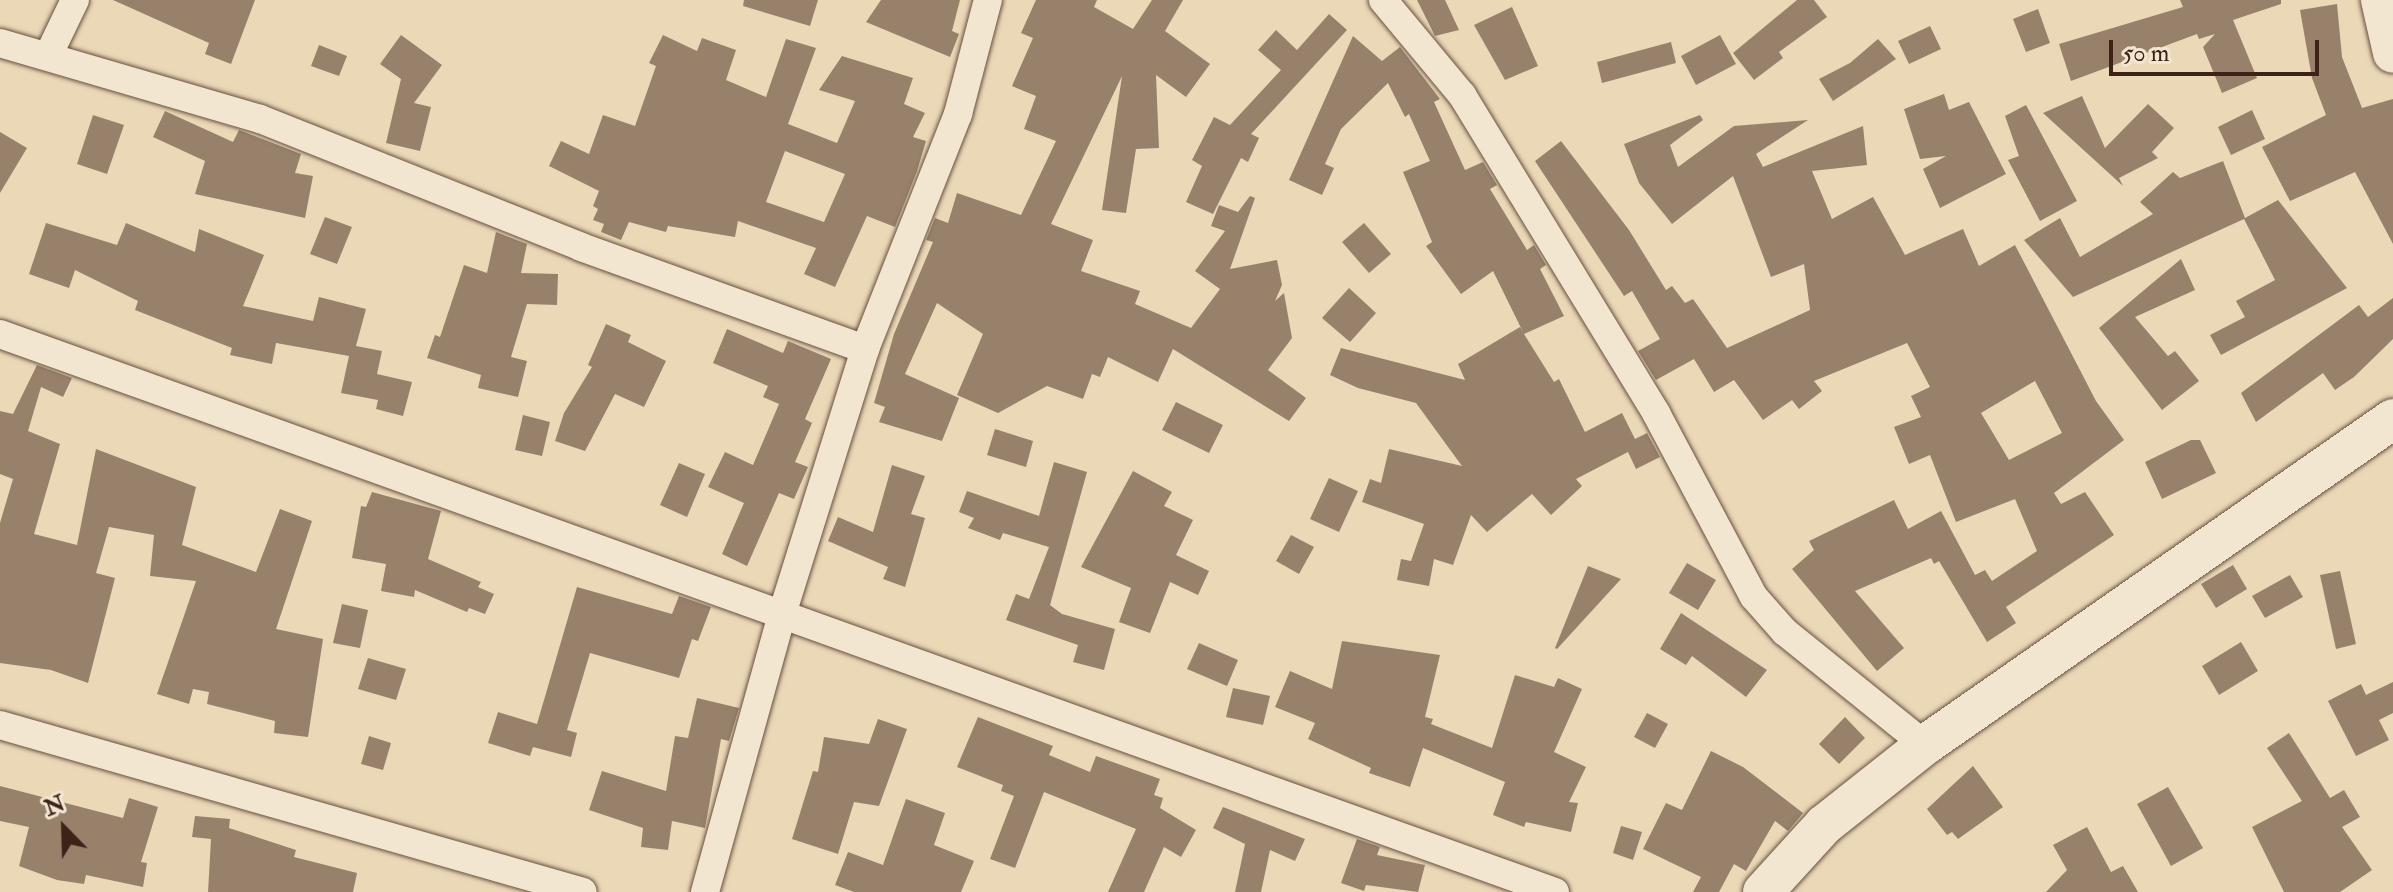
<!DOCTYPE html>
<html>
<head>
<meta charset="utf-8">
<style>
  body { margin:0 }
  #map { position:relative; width:2393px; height:892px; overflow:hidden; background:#ebd8b7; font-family:"IM FELL Double Pica",serif }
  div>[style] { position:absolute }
  .building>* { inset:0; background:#97816b }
  .roads { filter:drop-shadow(0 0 2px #685040) drop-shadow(0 0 2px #685040) }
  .street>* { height:28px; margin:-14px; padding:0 14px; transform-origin:14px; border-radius:14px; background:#f2e6d0 }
  .secondary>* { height:40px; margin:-20px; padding:0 20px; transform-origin:20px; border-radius:20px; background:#f2e6d0 }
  span { translate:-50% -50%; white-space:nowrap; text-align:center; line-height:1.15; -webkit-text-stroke:7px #f2e6d0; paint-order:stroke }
  .north { position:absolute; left:24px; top:788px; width:80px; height:80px; -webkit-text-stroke:6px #f2e6d0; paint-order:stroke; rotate:337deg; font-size:22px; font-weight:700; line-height:32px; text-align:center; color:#3d2218 }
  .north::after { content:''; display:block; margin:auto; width:28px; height:36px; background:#3d2218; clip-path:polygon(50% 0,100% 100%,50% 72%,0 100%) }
  .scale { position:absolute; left:2109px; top:40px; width:210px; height:36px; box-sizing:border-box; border:4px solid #3d2218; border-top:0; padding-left:10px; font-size:24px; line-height:28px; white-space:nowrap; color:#3d2218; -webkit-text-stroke:6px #f2e6d0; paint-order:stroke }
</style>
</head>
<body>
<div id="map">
  <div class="building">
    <div style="clip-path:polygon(113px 0,255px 0,231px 64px,205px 54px,209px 43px)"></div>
    <div style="clip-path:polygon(744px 0,818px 0,810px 26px,743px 6px)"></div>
    <div style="clip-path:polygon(881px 0,960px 0,952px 31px,959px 34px,950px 57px,866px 22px)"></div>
    <div style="clip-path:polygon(1036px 0,1097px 0,1094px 7px,1133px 29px,1152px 0,1183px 0,1165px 31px,1210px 64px,1186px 97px,1156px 75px,1159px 148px,1136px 149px,1126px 213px,1102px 210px,1122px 76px,1051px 224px,1093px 240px,1081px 271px,1140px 291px,1135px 304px,1191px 328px,1220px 289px,1195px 271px,1225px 231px,1211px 226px,1219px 205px,1238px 212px,1250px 196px,1255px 198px,1230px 269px,1277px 260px,1282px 285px,1275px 301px,1284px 293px,1292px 338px,1268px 370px,1306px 398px,1289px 421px,1173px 349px,1158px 382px,1108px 357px,1100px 377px,1092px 374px,1083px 399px,1047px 386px,998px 413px,957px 395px,983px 334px,937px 303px,905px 374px,959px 398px,942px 441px,879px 422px,885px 407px,874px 403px,894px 334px,933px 242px,926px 240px,935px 218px,948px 223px,957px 193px,1021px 215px,1056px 141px,1024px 129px,1036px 96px,1012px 86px,1033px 38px,1021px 33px)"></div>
    <div style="clip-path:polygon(1417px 0,1445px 0,1459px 30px,1435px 36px)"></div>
    <div style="clip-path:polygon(1797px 0,1814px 0,1827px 17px,1779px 52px,1783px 58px,1754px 80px,1733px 53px)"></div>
    <div style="clip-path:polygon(2180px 0,2281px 0,2281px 4px,2233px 20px,2257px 78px,2222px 93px,2203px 47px,2215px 34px,2199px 39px,2197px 34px,2071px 81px,2059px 44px,2183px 7px)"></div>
    <div style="clip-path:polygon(2337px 4px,2342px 57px,2362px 108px,2393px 99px,2393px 244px,2355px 172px,2290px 201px,2262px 147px,2326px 115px,2312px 78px,2300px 10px)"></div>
    <div style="clip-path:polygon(1512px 7px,1538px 66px,1505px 80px,1474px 25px)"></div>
    <div style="clip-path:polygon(2038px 9px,2050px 43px,2026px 52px,2013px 19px)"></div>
    <div style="clip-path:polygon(1329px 14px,1347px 30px,1251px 134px,1259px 138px,1248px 162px,1241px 158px,1213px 214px,1186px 202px,1202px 166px,1192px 160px,1214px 117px,1230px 125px,1281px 70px,1258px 50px,1276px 30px,1297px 50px)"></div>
    <div style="clip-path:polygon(1930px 26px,1941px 49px,1909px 64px,1898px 41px)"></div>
    <div style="clip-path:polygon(401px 35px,442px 65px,414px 103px,431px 107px,420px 151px,386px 143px,401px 79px,380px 64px)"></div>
    <div style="clip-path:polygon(evenodd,663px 35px,697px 51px,702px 38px,736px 50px,726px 80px,766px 97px,786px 39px,816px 48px,788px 124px,837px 143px,855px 101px,819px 90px,842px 56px,913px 78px,904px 104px,925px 113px,913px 137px,926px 141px,917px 171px,895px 227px,867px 216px,835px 287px,804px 274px,816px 248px,738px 221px,735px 237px,668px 226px,666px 232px,629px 222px,621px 240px,601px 232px,604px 224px,593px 220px,598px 209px,593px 206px,599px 191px,549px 166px,561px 141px,589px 154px,603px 115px,635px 126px,656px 66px,649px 63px,663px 35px,785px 151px,845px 174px,824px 222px,766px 202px,785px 151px)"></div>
    <div style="clip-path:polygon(1720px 35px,1736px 64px,1696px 85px,1681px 56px)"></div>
    <div style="clip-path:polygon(1353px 36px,1382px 61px,1400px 47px,1440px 99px,1434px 102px,1465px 170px,1483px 162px,1497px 185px,1490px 189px,1527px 250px,1534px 245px,1546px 265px,1540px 269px,1564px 316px,1524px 334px,1554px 382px,1559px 379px,1585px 432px,1622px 413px,1635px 439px,1647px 433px,1660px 457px,1636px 469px,1628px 452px,1576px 479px,1582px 486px,1551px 515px,1532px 494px,1487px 532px,1471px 515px,1453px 565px,1434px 559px,1429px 586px,1397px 580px,1401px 559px,1411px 561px,1424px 524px,1362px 502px,1370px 479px,1381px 483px,1389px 449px,1462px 466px,1416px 403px,1358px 388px,1330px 375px,1341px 348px,1465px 380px,1458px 364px,1520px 327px,1523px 332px,1493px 271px,1461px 294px,1426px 246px,1432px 242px,1403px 172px,1430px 161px,1409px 114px,1405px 117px,1388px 83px,1341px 129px,1325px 164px,1334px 168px,1322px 195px,1289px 180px)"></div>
    <div style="clip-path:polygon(1878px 39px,1896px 59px,1833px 101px,1819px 79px,1850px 63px)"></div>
    <div style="clip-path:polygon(1671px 42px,1676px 63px,1602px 83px,1597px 62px)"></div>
    <div style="clip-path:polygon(319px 45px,347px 56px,339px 76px,311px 66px)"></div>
    <div style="clip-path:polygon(1944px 94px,1949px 110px,1969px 102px,2006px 174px,1940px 208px,1923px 169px,1946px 156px,1920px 159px,1904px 109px)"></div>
    <div style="clip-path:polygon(2082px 96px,2105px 148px,2148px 104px,2174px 128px,2152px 152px,2158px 158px,2119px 178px,2123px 186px,2043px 113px)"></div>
    <div style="clip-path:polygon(2026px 105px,2077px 201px,2040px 221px,2008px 160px,2019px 156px,2005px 116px)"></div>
    <div style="clip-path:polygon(2252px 110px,2265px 139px,2231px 155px,2218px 127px)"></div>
    <div style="clip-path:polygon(165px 111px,233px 142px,239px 130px,301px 154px,295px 173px,313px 176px,305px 218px,195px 194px,205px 161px,153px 137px)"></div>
    <div style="clip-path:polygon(93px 115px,124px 125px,107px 174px,77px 164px)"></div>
    <div style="clip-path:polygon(evenodd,1700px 115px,1703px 120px,1670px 145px,1678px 167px,1734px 126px,1808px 120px,1756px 154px,1763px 167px,1863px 126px,1867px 165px,1812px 171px,1832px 219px,1873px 197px,1905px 255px,1963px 229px,1979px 266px,2015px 245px,2096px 401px,2124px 440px,2054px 493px,2061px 504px,2085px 492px,2114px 535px,2006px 607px,2016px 623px,1987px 642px,1939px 561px,1934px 564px,1931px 558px,1855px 591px,1904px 648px,1877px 671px,1792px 569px,1814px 550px,1809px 541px,1894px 500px,1908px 529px,1941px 511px,1975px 575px,1985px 570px,1992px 581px,2037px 551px,2015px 499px,1956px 522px,1930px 455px,1909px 464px,1894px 427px,1921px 417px,1911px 396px,1930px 387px,1907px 343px,1814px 381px,1822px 391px,1799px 409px,1792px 400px,1763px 420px,1734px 380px,1714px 392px,1694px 359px,1656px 380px,1638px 351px,1660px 339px,1632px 291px,1624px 296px,1535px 161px,1561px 141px,1629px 230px,1666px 290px,1672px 286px,1685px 303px,1693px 299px,1727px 348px,1810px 310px,1804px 264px,1771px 277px,1733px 176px,1672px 224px,1639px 183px,1624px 144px,1700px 115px,2035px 381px,2062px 433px,2009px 460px,1981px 413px,2035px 381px)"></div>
    <div style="clip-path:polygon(0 132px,27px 148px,0 193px)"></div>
    <div style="clip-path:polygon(2223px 161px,2245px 218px,2278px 200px,2347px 288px,2221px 355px,2210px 335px,2245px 317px,2236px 301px,2275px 280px,2244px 219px,2073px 297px,2024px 240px,2060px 218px,2080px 257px,2153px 214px,2140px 202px,2173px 172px,2180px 178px)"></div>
    <div style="clip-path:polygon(325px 217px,352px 227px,337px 264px,310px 254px)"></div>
    <div style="clip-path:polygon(46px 223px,117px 245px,126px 223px,195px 252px,199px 229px,264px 255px,243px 306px,313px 321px,319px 297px,366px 309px,356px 346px,382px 351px,377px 374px,412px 382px,403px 416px,376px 409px,378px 400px,341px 393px,349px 356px,276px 343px,272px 364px,230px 355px,232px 348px,135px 310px,138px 301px,75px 270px,69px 288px,29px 274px)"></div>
    <div style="clip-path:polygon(1364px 223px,1391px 254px,1369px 273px,1342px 242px)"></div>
    <div style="clip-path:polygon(496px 232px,527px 244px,521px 273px,558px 274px,557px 305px,527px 304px,511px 357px,527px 361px,518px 397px,478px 388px,481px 375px,427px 358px,435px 335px,440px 337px,464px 265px,487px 273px)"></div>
    <div style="clip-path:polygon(2181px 259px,2195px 290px,2135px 317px,2168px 356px,2175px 351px,2199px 381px,2162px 410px,2099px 328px)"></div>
    <div style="clip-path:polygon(1349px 288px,1376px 313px,1350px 342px,1322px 318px)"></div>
    <div style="clip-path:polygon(2393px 298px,2393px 339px,2354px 377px,2335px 390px,2323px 373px,2256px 422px,2241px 393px,2359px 305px,2368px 317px)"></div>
    <div style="clip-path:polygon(606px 324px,631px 335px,628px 342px,666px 361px,644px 407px,615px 394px,585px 451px,555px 441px,564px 413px,592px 367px,588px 365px)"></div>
    <div style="clip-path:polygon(727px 329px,783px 353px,788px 341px,831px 359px,805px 419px,812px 423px,795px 462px,808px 467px,794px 499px,779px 493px,747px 566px,722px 554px,744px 503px,708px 487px,725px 452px,753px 465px,779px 404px,763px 397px,768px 386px,713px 363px)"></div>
    <div style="clip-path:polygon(37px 365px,72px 378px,63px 397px,41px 387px,28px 431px,60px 444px,34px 534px,77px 545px,96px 449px,196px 487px,182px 545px,256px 572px,280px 509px,312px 521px,276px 629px,323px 639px,308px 737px,274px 733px,275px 721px,207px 704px,209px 692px,193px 689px,189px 704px,157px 694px,196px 581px,150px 576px,154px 535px,109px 527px,96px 573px,115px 578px,88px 683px,51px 670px,0 663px,0 523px,13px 479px,0 474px,0 411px,13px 414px)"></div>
    <div style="clip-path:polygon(1176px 402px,1223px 425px,1209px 453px,1162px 430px)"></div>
    <div style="clip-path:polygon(523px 415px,550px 422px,542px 456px,515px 450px)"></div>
    <div style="clip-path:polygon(995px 429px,1033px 441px,1026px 467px,987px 455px)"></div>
    <div style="clip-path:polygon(2191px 440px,2200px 440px,2216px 473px,2162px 499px,2145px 462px)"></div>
    <div style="clip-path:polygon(1054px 462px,1087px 472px,1050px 605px,1062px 614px,1115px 629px,1104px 670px,1073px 662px,1078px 645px,1006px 620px,1016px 594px,1029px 599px,1049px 547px,1003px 533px,1000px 540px,968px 528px,974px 518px,959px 512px,967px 491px,1039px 516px)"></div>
    <div style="clip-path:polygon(679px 463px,705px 474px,687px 517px,660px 505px)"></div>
    <div style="clip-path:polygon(892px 465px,925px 476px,911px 514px,925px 518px,905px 587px,883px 579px,888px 567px,828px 541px,838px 517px,873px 532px)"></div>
    <div style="clip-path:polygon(1133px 471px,1172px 492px,1164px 506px,1193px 520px,1176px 555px,1209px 571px,1198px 595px,1170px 582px,1150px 633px,1119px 622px,1131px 588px,1081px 567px)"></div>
    <div style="clip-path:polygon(1329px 478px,1358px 491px,1339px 532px,1310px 519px)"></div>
    <div style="clip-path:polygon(372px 492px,441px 511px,428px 559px,481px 582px,478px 587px,494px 594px,485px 614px,469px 608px,467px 612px,415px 590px,414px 597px,381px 591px,386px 564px,352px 558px,361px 506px,366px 507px)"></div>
    <div style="clip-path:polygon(1291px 535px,1314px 547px,1299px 574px,1276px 561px)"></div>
    <div style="clip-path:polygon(1687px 563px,1716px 580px,1698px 610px,1669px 593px)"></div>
    <div style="clip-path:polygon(2233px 565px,2247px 589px,2216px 608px,2201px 584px)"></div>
    <div style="clip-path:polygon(1588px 566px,1621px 579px,1557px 649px,1555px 648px)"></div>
    <div style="clip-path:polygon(2340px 571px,2356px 644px,2336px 649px,2320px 575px)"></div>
    <div style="clip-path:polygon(2290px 575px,2303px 597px,2265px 618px,2252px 596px)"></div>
    <div style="clip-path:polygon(577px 587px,672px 614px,679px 596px,711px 607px,698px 641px,692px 639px,679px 678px,590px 653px,567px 730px,577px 733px,571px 757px,533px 747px,530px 756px,488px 743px,498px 712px,537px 724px)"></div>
    <div style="clip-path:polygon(342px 604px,368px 610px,360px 648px,333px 643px)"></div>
    <div style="clip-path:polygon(1681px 613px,1767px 670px,1746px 697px,1692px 656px,1686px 665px,1660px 649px)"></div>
    <div style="clip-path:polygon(1342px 641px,1440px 655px,1425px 717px,1433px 719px,1431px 724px,1492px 748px,1515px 675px,1554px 687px,1558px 678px,1582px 689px,1554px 752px,1586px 767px,1569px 802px,1578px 803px,1571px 832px,1526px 822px,1524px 827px,1493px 815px,1505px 782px,1423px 748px,1410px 787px,1369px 773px,1371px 768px,1308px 739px,1315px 723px,1275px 707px,1290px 671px,1332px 689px)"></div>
    <div style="clip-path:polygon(2241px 642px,2258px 671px,2219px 695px,2202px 666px)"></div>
    <div style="clip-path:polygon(1199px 643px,1238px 660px,1227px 686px,1187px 669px)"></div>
    <div style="clip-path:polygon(368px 658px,406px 669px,396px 700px,358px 689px)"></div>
    <div style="clip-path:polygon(2393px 682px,2393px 713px,2379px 720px,2389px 740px,2356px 756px,2328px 701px,2361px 684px,2366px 695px)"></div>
    <div style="clip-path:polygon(1233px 688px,1270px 696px,1263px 725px,1226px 717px)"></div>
    <div style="clip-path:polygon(697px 698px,739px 708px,729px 741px,721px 739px,705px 828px,672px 821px,668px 850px,641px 847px,643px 828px,589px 810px,602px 771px,666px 791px,675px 736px,688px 738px)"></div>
    <div style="clip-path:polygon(1647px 713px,1668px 724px,1655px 748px,1634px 737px)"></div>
    <div style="clip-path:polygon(978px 717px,1053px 746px,1049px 755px,1090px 772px,1096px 756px,1160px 779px,1154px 795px,1163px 798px,1160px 808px,1196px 830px,1181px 857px,1164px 847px,1144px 892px,1108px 892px,1136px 829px,1044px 792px,1015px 868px,990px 859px,1014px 796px,1001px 791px,1003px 785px,957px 767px)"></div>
    <div style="clip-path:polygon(1845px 717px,1865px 738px,1839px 764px,1819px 744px)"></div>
    <div style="clip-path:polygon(878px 719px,907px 729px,879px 806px,854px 802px,838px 854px,792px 839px,813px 771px,818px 772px,824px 737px,869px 744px)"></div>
    <div style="clip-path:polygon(2289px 733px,2330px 798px,2344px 790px,2360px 817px,2342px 827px,2372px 870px,2340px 892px,2284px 892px,2252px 827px,2302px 801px,2267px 748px)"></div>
    <div style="clip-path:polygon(369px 736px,391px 743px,383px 770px,361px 764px)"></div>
    <div style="clip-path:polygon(1711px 751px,1743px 767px,1803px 813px,1788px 831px,1775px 821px,1746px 871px,1734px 864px,1719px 892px,1693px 892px,1701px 877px,1643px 849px,1666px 803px,1682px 810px)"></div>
    <div style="clip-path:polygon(1973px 766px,2003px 807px,1958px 839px,1952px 832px,1947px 835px,1927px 809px)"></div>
    <div style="clip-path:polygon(0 786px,123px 818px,129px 798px,158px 807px,141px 862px,147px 863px,143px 887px,86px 875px,84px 884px,57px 880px,19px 866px,29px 827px,0 821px)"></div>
    <div style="clip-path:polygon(2168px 787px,2203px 848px,2171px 866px,2137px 804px)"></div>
    <div style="clip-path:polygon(906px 799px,945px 813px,934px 845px,974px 861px,961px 892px,854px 892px,835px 885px,848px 852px,883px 865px)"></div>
    <div style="clip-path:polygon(1223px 807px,1305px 839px,1295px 861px,1270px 850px,1261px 892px,1235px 892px,1245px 844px,1213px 828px)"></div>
    <div style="clip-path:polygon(195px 816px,230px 819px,229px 828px,296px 850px,294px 857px,357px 873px,353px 892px,208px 892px,211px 839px,192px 837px)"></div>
    <div style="clip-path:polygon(1621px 826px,1642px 832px,1633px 860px,1613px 853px)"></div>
    <div style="clip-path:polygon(2087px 827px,2111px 872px,2123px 866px,2138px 892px,2046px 892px,2067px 870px,2053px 845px)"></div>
    <div style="clip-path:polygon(1357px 839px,1380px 847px,1377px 855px,1425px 865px,1418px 892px,1366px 885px,1364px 891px,1341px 883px)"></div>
  </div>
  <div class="roads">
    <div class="street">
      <div style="left:1383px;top:0;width:124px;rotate:50.3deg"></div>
      <div style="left:1462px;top:95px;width:373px;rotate:58.6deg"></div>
      <div style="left:1656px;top:413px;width:208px;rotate:62deg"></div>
      <div style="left:1754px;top:597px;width:47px;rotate:48.5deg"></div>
      <div style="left:1785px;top:632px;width:180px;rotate:38.9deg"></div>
      <div style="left:0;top:43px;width:271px;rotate:16.3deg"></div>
      <div style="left:260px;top:119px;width:346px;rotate:21.7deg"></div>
      <div style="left:581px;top:247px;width:302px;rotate:19.8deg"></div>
      <div style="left:48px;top:56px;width:62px;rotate:-64.3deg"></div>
      <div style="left:0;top:334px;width:1652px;rotate:19.74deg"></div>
      <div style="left:0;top:725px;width:606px;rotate:15.98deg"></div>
      <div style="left:705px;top:892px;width:292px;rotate:-74.5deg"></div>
      <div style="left:783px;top:611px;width:275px;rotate:-72.6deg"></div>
      <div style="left:865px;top:349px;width:253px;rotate:-68.4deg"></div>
      <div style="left:958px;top:114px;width:118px;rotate:-75.3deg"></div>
    </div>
    <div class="secondary">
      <div style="left:2381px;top:0;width:54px;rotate:77.2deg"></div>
      <div style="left:1763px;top:892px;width:91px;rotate:-47.7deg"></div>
      <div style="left:1824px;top:825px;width:129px;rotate:-38.4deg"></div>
      <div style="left:1925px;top:745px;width:570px;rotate:-34.86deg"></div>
    </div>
  </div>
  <div class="north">N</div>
  <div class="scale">50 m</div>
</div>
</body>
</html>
